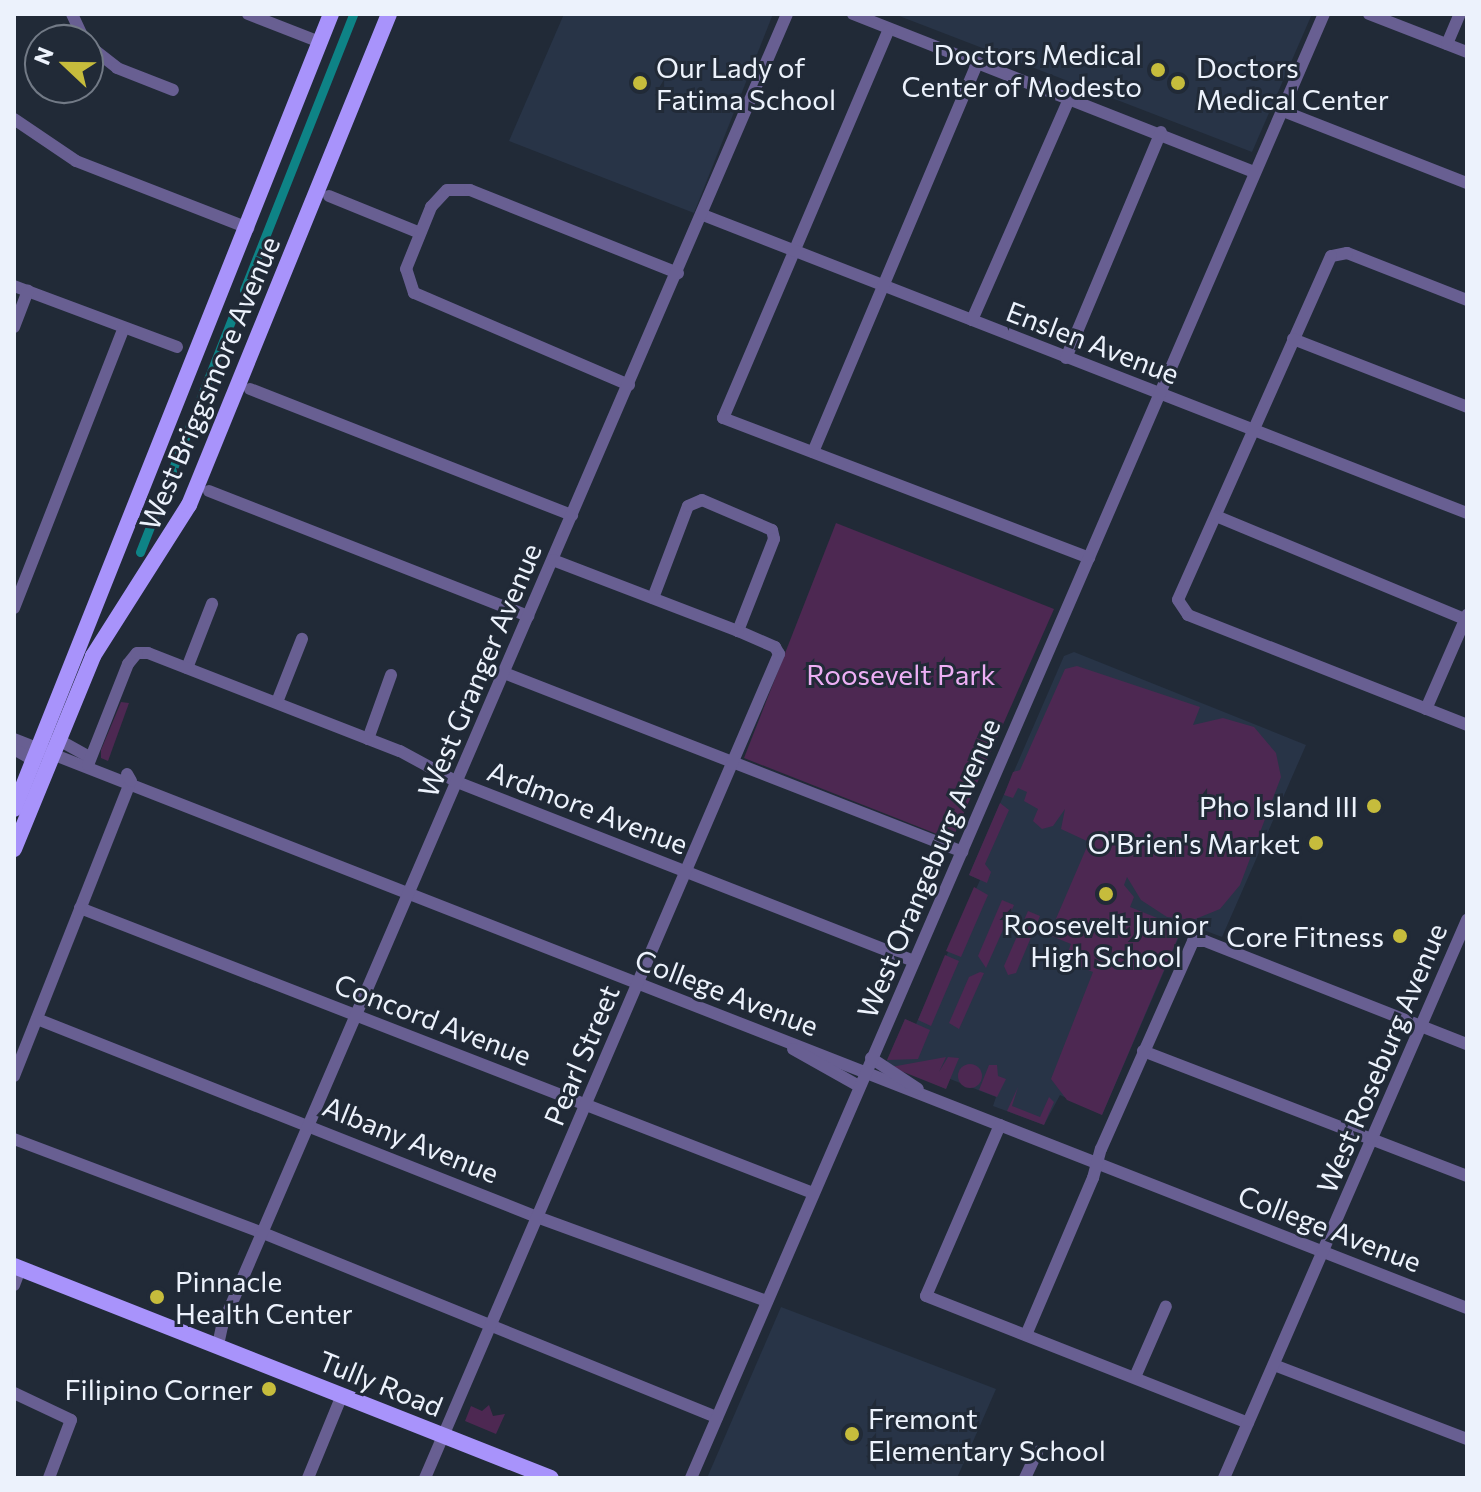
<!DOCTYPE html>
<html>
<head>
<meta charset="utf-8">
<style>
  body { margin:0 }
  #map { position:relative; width:1481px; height:1492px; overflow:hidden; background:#212a37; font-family:Commissioner,sans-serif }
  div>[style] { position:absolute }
  .built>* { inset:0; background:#283447 }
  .green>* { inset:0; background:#4d2852 }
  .round { border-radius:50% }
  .canal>* { height:9px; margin:-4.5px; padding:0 4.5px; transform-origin:4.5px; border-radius:4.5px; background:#0e8386 }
  .minor>* { height:12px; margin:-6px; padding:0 6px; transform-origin:6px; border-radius:6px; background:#685f92 }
  .major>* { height:16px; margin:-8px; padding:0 8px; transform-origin:8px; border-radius:8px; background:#a893fb }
  .dots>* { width:22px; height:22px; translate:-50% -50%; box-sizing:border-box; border:4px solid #212a37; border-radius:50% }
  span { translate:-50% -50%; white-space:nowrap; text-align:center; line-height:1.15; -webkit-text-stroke:6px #212a37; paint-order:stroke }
  .poi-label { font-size:28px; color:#ecf2fc }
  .right { translate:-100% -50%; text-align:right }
  .left { translate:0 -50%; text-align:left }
  .street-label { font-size:28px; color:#ecf2fc }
  .park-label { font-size:28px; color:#edaff5 }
  .frame { position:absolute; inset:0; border:16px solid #ecf2fc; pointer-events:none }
  .north { position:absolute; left:24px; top:24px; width:80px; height:80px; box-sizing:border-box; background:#212a37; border:2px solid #727a86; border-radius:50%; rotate:292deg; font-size:22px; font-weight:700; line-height:32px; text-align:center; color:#ecf2fc }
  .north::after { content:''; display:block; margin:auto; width:28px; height:36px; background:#c6bc3c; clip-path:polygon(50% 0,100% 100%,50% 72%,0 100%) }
</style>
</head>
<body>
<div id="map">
  <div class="built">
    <div style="clip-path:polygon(564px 14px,773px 14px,694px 213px,509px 141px)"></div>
    <div style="clip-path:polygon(894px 14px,1312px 14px,1252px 152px)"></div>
    <div style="clip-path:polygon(1074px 652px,1306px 745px,1222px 937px,1185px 923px,1102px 1115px,1060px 1095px,1044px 1125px,993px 1106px,996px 1097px,950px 1079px,946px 1089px,886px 1063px,905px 1019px,916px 1024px,980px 880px,969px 875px,1064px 656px)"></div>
    <div style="clip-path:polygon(781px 1307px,996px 1389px,957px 1478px,707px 1478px)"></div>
  </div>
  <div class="green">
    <div style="clip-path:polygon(836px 523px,1054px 609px,952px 840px,744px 758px)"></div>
    <div style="clip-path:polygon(1077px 666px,1200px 707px,1193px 725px,1223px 718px,1254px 727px,1276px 753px,1281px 777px,1240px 885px,1220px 909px,1193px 920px,1167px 917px,1141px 900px,1127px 877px,1124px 885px,1134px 897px,1130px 907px,1182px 928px,1102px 1115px,1067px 1100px,1051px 1079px,1093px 972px,1076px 965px,1079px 957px,1068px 952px,1071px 944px,1049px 935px,1089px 842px,1061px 829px,1065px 809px,1053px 826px,1042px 829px,1033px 821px,1038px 809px,1024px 801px,1027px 792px,1018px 788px,1013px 798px,1004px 795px,1013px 772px,1020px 770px,1065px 669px)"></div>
    <div style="clip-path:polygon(121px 702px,129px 703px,108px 761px,101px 758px,101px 750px)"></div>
    <div style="clip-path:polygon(1000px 803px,1009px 810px,985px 864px,991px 872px,987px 883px,969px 875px)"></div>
    <div style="clip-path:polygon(974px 887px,988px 895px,961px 957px,946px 951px)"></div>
    <div style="clip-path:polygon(1002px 900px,1014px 905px,986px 968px,978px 956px)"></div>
    <div style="clip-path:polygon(1028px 911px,1040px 916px,1016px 973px,1008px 975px,1004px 966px)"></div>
    <div style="clip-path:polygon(945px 955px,959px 961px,931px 1026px,918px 1020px)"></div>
    <div style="clip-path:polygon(980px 972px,984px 973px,959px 1029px,949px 1023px,969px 977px)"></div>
    <div style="clip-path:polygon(905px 1019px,930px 1030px,918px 1059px,887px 1060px)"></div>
    <div style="clip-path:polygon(946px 1057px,939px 1072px,948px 1057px,959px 1058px,946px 1089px,891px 1067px)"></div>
    <div class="round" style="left:958px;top:1064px;width:24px;height:24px"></div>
    <div style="clip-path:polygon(989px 1065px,997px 1065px,998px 1076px,1006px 1079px,997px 1097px,979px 1090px)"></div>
    <div style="clip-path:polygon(1018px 1087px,1012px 1106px,1040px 1117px,1049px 1097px,1054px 1102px,1044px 1125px,1007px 1111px)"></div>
    <div style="clip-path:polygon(489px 1405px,493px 1416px,505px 1414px,496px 1434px,465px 1421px,471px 1406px,482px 1411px)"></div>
  </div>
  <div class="canal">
    <div style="left:244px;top:290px;width:297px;rotate:-68.4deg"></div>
    <div style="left:140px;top:552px;width:251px;rotate:-68.5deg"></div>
  </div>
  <div class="minor">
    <div style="left:72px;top:14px;width:29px;rotate:65deg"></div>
    <div style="left:248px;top:14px;width:77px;rotate:21.3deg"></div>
    <div style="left:853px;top:14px;width:432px;rotate:21.5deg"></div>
    <div style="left:1369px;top:14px;width:105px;rotate:21.2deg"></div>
    <div style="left:889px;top:29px;width:423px;rotate:113.1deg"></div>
    <div style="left:723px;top:418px;width:392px;rotate:20.9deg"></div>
    <div style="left:1447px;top:44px;width:33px;rotate:-67deg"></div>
    <div style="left:88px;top:45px;width:37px;rotate:38deg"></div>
    <div style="left:117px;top:68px;width:60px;rotate:21.4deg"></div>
    <div style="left:1283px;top:111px;width:198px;rotate:21.4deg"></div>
    <div style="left:14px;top:119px;width:75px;rotate:34.1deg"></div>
    <div style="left:76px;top:161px;width:185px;rotate:21.3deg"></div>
    <div style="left:329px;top:196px;width:98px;rotate:22.1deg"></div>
    <div style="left:703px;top:215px;width:820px;rotate:21.31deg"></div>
    <div style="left:14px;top:286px;width:174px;rotate:20.5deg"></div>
    <div style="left:1467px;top:300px;width:129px;rotate:-158.6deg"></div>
    <div style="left:1347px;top:253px;width:16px;rotate:169deg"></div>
    <div style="left:1331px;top:256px;width:376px;rotate:114deg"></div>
    <div style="left:1178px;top:600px;width:18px;rotate:56deg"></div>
    <div style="left:1188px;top:615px;width:300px;rotate:21.5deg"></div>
    <div style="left:972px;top:320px;width:244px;rotate:-66.3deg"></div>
    <div style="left:14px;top:327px;width:39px;rotate:-69deg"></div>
    <div style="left:1293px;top:339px;width:187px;rotate:21.3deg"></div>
    <div style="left:1066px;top:358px;width:245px;rotate:-67.2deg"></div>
    <div style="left:629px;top:385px;width:234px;rotate:-156.8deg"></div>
    <div style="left:414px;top:293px;width:25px;rotate:-108deg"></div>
    <div style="left:406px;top:269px;width:67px;rotate:-68deg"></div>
    <div style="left:431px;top:207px;width:23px;rotate:-47deg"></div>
    <div style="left:447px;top:190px;width:23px"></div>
    <div style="left:470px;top:190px;width:224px;rotate:21.8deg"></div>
    <div style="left:250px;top:389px;width:346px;rotate:21.4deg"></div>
    <div style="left:813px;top:452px;width:423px;rotate:-67.1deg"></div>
    <div style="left:209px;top:491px;width:343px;rotate:21.4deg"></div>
    <div style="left:1216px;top:516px;width:269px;rotate:22.5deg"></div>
    <div style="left:653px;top:598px;width:98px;rotate:-69.2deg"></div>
    <div style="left:688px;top:506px;width:15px;rotate:-23deg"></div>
    <div style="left:702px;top:500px;width:76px;rotate:23.2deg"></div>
    <div style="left:772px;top:530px;width:9px;rotate:77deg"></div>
    <div style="left:774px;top:539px;width:99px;rotate:111.4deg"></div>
    <div style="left:14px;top:608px;width:301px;rotate:-68.6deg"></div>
    <div style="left:187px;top:668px;width:69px;rotate:-68.7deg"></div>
    <div style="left:504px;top:673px;width:492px;rotate:21.3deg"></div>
    <div style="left:277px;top:702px;width:68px;rotate:-68.4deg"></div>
    <div style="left:1426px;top:709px;width:103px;rotate:-66.4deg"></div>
    <div style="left:14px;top:739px;width:1560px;rotate:21.39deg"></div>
    <div style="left:57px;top:739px;width:37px;rotate:29deg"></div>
    <div style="left:368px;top:739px;width:68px;rotate:-70.2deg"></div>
    <div style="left:14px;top:749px;width:22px;rotate:30deg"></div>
    <div style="left:88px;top:765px;width:109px;rotate:-68.4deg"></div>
    <div style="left:128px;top:664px;width:14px;rotate:-51deg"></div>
    <div style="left:137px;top:653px;width:11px"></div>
    <div style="left:148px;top:653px;width:270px;rotate:21.3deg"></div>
    <div style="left:400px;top:751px;width:65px;rotate:28.5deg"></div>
    <div style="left:457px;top:782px;width:491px;rotate:21.4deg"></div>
    <div style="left:80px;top:908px;width:786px;rotate:21.25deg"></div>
    <div style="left:37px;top:1019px;width:538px;rotate:21.6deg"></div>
    <div style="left:537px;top:1217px;width:245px;rotate:20.1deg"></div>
    <div style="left:793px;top:1049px;width:76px;rotate:29.3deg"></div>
    <div style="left:1143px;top:1051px;width:347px;rotate:21.1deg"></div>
    <div style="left:871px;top:1058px;width:56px;rotate:33.4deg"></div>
    <div style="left:14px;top:1076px;width:317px;rotate:-68.4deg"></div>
    <div style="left:131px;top:781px;width:8px;rotate:-120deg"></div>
    <div style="left:1000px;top:1125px;width:186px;rotate:113.4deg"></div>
    <div style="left:926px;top:1296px;width:346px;rotate:21.5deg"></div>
    <div style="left:14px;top:1139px;width:266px;rotate:20.7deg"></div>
    <div style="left:263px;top:1233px;width:490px;rotate:22.1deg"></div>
    <div style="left:14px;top:1285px;width:17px;rotate:-69deg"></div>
    <div style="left:1026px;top:1335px;width:171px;rotate:-66.9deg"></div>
    <div style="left:1093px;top:1178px;width:30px;rotate:-75deg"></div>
    <div style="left:1101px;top:1149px;width:227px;rotate:-66.1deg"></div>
    <div style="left:1193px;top:941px;width:12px"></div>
    <div style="left:1205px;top:941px;width:282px;rotate:21.5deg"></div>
    <div style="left:218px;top:1345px;width:19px;rotate:-78deg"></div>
    <div style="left:222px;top:1326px;width:1428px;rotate:-66.7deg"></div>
    <div style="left:1274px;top:1365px;width:207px;rotate:21deg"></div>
    <div style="left:1135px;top:1377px;width:77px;rotate:-66.4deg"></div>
    <div style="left:14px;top:1393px;width:63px;rotate:25.3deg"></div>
    <div style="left:71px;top:1420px;width:62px;rotate:110.8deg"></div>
    <div style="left:308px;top:1478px;width:90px;rotate:-67.7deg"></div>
    <div style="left:425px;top:1478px;width:897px;rotate:-66.75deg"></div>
    <div style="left:779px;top:654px;width:8px;rotate:-120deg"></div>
    <div style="left:775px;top:647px;width:40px;rotate:-156.6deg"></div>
    <div style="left:738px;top:631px;width:198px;rotate:-159deg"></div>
    <div style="left:691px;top:1478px;width:1595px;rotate:-66.62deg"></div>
    <div style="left:1025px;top:1478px;width:29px;rotate:-65deg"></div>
    <div style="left:1224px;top:1478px;width:609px;rotate:-66.47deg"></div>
  </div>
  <div class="major">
    <div style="left:14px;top:809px;width:856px;rotate:-68.26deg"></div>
    <div style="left:14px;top:849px;width:209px;rotate:-67.7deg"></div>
    <div style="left:93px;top:656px;width:179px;rotate:-57.6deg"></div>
    <div style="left:189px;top:505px;width:530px;rotate:-67.84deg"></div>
    <div style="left:14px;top:1266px;width:577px;rotate:21.54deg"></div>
  </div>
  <div class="dots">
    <div style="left:1158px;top:70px;background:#c6bc3c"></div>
    <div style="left:640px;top:83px;background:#c6bc3c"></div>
    <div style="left:1178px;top:83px;background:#c6bc3c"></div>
    <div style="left:1374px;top:806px;background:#c6bc3c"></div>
    <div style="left:1316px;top:843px;background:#c6bc3c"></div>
    <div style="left:1106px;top:894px;background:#c6bc3c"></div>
    <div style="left:1400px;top:936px;background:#c6bc3c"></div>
    <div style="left:157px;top:1297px;background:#c6bc3c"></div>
    <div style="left:269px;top:1389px;background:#c6bc3c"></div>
    <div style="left:852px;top:1434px;background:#c6bc3c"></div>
  </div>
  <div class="poi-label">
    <span class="right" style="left:1142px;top:70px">Doctors Medical<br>Center of Modesto</span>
    <span class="left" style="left:656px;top:83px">Our Lady of<br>Fatima School</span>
    <span class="left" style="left:1196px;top:83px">Doctors<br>Medical Center</span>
    <span class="right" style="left:1358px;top:806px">Pho Island III</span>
    <span class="right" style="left:1300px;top:843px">O'Brien's Market</span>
    <span style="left:1106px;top:940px">Roosevelt Junior<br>High School</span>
    <span class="right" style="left:1384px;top:936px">Core Fitness</span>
    <span class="left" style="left:175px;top:1297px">Pinnacle<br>Health Center</span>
    <span class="right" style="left:253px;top:1389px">Filipino Corner</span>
    <span class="left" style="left:868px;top:1434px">Fremont<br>Elementary School</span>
  </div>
  <div class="street-label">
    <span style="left:1093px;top:342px;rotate:21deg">Enslen Avenue</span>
    <span style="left:209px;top:383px;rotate:-67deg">West Briggsmore Avenue</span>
    <span style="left:479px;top:670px;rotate:-67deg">West Granger Avenue</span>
    <span style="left:588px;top:807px;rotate:21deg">Ardmore Avenue</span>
    <span style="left:928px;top:868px;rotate:-67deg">West Orangeburg Avenue</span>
    <span style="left:727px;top:992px;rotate:21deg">College Avenue</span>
    <span style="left:433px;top:1019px;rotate:21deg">Concord Avenue</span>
    <span style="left:581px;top:1055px;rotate:-67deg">Pearl Street</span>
    <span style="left:1381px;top:1058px;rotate:-67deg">West Roseburg Avenue</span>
    <span style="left:411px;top:1139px;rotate:22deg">Albany Avenue</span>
    <span style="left:1330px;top:1228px;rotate:21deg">College Avenue</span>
    <span style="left:381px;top:1383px;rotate:22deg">Tully Road</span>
  </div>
  <div class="park-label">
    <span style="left:901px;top:674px">Roosevelt Park</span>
  </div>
  <div class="frame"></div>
  <div class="north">N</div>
</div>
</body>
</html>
